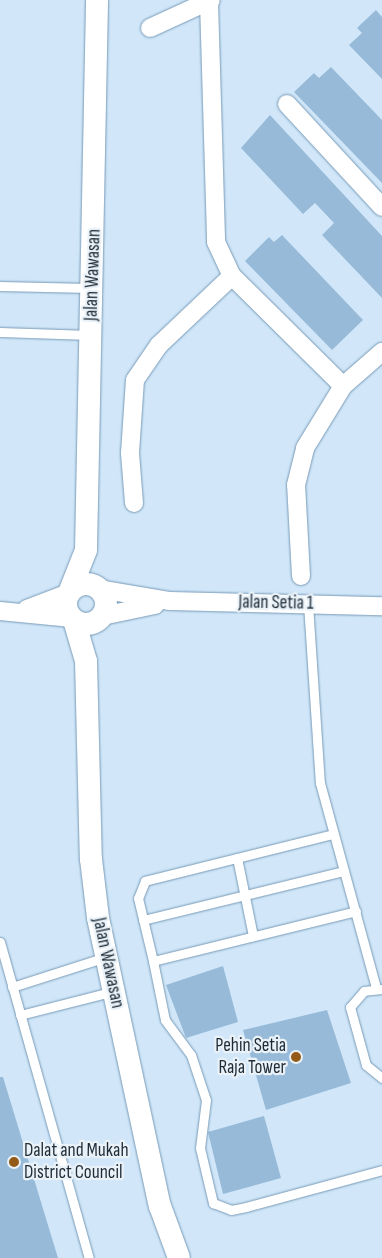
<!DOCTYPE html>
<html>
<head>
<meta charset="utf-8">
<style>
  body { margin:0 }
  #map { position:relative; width:382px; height:1258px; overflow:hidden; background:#d1e7f9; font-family:"Sofia Sans Condensed",sans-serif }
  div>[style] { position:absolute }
  .building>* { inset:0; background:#97bad8 }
  .roads { filter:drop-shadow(0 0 1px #789ab7) drop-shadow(0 0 1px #789ab7) }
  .service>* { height:9px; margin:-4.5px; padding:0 4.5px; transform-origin:4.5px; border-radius:4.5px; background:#fff }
  .minor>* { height:18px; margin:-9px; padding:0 9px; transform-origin:9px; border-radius:9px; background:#fff }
  .tertiary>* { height:22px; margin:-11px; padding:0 11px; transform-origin:11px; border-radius:11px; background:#fff }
  .tertiary>.ring { margin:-11px; padding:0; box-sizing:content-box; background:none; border:22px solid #fff; border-radius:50% }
  .dots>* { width:14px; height:14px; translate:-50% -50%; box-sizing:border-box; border:2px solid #eaf2f8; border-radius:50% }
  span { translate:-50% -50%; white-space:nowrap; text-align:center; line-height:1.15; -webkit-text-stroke:4.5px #eaf2f8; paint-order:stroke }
  .street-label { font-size:19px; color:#1e2c38 }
  .poi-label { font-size:19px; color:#1e2c38 }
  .right { translate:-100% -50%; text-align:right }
  .left { translate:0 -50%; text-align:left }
</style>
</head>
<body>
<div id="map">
  <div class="building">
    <div style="clip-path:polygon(376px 10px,382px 17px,382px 79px,349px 45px,362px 33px,357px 28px)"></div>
    <div style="clip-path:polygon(331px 67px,382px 120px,382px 183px,294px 92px,314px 73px,319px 78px)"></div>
    <div style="clip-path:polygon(270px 115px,382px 236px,382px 298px,322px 235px,334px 223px,315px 203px,303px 214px,241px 148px)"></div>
    <div style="clip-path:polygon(282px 235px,363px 320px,332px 350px,245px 261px,269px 237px,274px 242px)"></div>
    <div style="clip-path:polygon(223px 966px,238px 1022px,186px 1038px,166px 985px)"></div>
    <div style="clip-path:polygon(327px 1010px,351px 1083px,266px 1110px,243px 1030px)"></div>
    <div style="clip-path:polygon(0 1077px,3px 1077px,58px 1258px,0 1258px)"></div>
    <div style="clip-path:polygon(264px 1116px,281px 1178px,223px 1194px,208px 1132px)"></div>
  </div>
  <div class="roads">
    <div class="service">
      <div style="left:0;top:286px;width:90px;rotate:1.3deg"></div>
      <div style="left:0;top:332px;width:90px;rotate:1.9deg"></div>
      <div style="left:308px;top:604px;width:179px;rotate:86.2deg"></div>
      <div style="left:320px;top:783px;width:213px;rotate:74.7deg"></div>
      <div style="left:333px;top:834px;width:194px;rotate:166deg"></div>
      <div style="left:145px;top:881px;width:18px;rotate:112deg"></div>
      <div style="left:138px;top:898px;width:65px;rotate:76.6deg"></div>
      <div style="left:153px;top:961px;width:209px;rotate:-13.8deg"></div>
      <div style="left:237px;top:858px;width:80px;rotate:78.4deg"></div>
      <div style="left:143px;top:920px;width:207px;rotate:-13.7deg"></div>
      <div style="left:0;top:942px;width:328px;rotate:74.3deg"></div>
      <div style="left:153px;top:961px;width:60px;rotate:78.5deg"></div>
      <div style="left:165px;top:1020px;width:44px;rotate:53.4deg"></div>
      <div style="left:191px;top:1055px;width:47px;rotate:71.6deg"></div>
      <div style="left:206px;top:1100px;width:48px;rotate:97.1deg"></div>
      <div style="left:200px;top:1148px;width:57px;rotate:76.7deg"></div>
      <div style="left:213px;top:1203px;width:19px;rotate:21deg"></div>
      <div style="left:231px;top:1210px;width:15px;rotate:-11deg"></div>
      <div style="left:246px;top:1207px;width:141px;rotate:-15.2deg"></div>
      <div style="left:12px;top:987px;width:99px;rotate:-17.7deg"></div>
      <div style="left:382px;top:989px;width:18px;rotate:174deg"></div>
      <div style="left:364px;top:991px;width:21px;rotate:131deg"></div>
      <div style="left:350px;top:1007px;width:60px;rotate:74.6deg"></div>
      <div style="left:366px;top:1065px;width:21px;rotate:39deg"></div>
      <div style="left:20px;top:1015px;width:97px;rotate:-14.3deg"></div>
    </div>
    <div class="minor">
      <div style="left:209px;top:2px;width:240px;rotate:88.3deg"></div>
      <div style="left:216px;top:242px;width:38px;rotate:65deg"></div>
      <div style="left:232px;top:276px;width:156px;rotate:44.7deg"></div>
      <div style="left:150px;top:28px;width:67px;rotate:-24.7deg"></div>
      <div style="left:287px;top:104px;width:140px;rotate:47.3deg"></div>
      <div style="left:134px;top:503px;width:50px;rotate:-94.6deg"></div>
      <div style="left:130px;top:453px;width:73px;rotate:-86.1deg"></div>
      <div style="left:135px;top:380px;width:42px;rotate:-55.6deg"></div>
      <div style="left:159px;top:345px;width:100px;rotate:-43.4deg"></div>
      <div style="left:301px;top:576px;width:91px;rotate:-93.1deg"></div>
      <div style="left:296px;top:485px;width:38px;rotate:-76deg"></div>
      <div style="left:305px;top:448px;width:73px;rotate:-58.5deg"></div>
      <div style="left:343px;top:386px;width:52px;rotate:-41.1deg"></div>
      <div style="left:99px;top:589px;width:72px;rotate:9.6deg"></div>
      <div style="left:170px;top:601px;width:212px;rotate:1.4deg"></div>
      <div style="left:27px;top:609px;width:45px;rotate:-20.9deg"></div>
      <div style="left:0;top:611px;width:72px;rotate:5.6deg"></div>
      <div style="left:102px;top:616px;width:54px;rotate:-11.7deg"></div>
    </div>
    <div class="tertiary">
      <div class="ring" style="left:66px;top:584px;width:18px;height:18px"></div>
      <div style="left:69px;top:593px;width:46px;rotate:-68.4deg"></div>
      <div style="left:86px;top:550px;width:550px;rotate:-88.85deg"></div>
      <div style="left:74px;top:620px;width:43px;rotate:73.7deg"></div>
      <div style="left:86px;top:661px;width:198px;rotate:88.6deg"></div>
      <div style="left:91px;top:859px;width:59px;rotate:83.2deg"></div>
      <div style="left:98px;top:918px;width:295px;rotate:77.9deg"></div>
      <div style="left:160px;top:1206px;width:55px;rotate:69.9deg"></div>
    </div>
  </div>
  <div class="dots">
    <div style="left:296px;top:1057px;background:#945a18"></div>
    <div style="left:14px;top:1162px;background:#945a18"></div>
  </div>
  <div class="street-label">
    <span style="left:93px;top:275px;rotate:-88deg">Jalan Wawasan</span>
    <span style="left:276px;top:603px;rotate:1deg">Jalan Setia 1</span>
    <span style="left:108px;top:963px;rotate:78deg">Jalan Wawasan</span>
  </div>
  <div class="poi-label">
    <span class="right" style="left:286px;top:1057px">Pehin Setia<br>Raja Tower</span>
    <span class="left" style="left:24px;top:1162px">Dalat and Mukah<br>District Council</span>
  </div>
</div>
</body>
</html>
